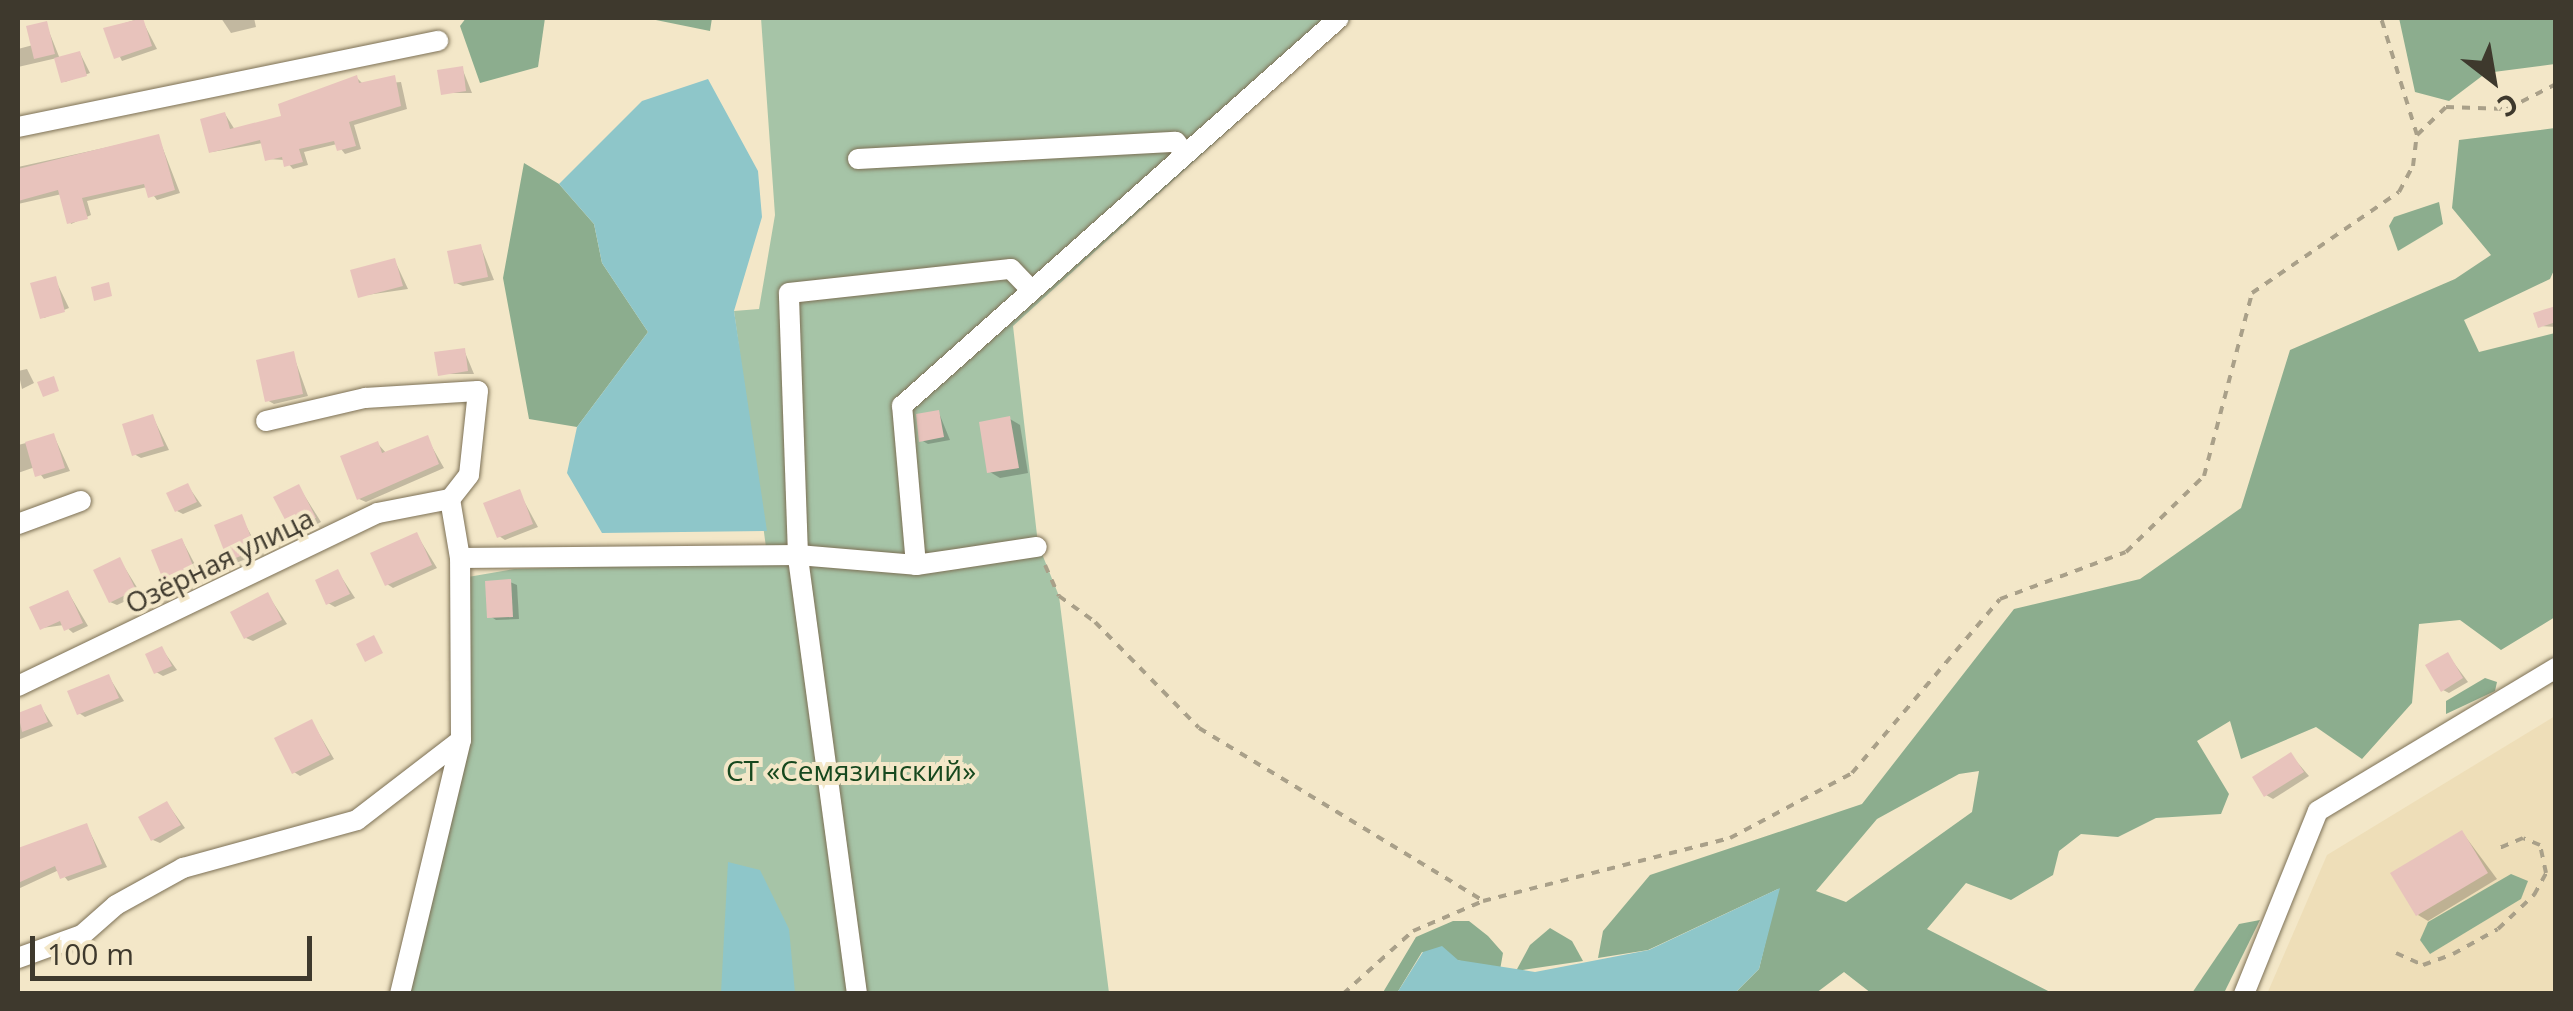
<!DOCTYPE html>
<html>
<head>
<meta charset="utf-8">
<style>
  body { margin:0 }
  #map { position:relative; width:2573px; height:1011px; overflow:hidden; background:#f3e7c8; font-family:"Open Sans",sans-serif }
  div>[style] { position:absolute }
  .built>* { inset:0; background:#eedeb8 }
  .green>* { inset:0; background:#a6c4a7 }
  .forest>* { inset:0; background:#8cad8e }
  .water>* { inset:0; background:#8ec6c9 }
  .shadow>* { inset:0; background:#0003 }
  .building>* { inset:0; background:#e8c3bc }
  .path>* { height:4px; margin-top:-2px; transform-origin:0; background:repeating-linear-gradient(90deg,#a9a089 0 8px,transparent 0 16px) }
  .roads { filter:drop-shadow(0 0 2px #7c7055) drop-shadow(0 0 2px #7c7055) }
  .minor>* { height:20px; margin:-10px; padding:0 10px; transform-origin:10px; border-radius:10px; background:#fff }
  span { translate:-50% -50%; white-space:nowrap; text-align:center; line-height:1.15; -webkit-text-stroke:8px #f3e7c8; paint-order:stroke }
  .street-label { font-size:28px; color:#3e392d }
  .park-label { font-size:28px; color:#16481e }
  .frame { position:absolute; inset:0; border:20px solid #3e392d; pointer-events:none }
  .north { position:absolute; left:2443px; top:30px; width:100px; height:100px; -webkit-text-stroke:8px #f3e7c8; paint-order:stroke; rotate:149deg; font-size:28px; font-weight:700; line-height:40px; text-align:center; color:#3e392d }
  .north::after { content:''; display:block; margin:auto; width:35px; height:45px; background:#3e392d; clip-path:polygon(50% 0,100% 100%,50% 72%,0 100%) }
  .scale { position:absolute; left:30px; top:936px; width:282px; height:45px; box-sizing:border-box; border:5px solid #3e392d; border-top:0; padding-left:12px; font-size:30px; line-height:35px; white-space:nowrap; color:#3e392d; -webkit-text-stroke:8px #f3e7c8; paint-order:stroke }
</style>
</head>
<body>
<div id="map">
  <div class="built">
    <div style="clip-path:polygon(2555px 716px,2555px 993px,2267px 994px,2327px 855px)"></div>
  </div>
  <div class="green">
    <div style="clip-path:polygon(761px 18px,1352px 18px,1013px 326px,1038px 544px,1059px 596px,1109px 993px,394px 994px,469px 746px,468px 577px,514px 569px,768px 562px,734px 311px,759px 309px,775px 215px)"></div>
  </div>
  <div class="forest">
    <div style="clip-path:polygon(466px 18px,545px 18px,538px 67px,480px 83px,460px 26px)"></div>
    <div style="clip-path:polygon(646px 18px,712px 18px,710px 31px)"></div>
    <div style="clip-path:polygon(2399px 18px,2555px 18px,2555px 64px,2486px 73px,2449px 101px,2415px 92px)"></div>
    <div style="clip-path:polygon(evenodd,2555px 128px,2555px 268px,2550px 279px,2464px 320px,2479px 352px,2555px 333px,2555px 617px,2501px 650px,2460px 620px,2419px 624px,2412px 703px,2362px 759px,2316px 727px,2241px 759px,2230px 721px,2197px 741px,2229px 794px,2221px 814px,2156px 818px,2118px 837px,2081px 834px,2059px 851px,2053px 875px,2011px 900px,1966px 883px,1927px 929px,2052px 993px,1871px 993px,1844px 972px,1816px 993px,1735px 993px,1759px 969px,1778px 889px,1648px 950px,1598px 958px,1603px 931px,1650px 875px,1862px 804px,2014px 609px,2140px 579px,2241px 508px,2290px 350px,2455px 279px,2491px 255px,2452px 208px,2459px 140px,2555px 128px,1979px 771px,1972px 812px,1846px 902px,1816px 891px,1877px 819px,1959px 774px,1979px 771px)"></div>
    <div style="clip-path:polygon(524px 163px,559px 184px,594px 224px,602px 263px,648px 332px,577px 427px,529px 419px,503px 278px)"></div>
    <div style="clip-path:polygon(2439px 202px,2443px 224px,2398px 251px,2389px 226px,2394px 217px)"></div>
    <div style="clip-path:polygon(2485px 678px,2497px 682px,2495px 691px,2446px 714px,2446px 701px)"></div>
    <div style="clip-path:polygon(2511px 874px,2528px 881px,2521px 899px,2430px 954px,2420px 940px,2428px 922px)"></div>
    <div style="clip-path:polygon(2260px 920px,2224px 993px,2192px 993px,2239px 924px)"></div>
    <div style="clip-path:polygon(1453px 921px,1469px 921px,1488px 936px,1503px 953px,1500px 970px,1422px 952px,1397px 993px,1382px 994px,1416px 937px)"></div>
    <div style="clip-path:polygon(1550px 928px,1572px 941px,1583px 961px,1516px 971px,1530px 945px)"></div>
  </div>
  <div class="water">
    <div style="clip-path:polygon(708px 79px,758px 171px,762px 217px,734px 311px,767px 531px,602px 533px,567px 473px,577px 427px,648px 332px,602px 263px,594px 224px,559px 184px,642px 101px)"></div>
    <div style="clip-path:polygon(728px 862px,760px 870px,789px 929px,795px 993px,721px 993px)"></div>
    <div style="clip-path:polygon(1780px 888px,1759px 969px,1735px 993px,1397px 993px,1423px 952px,1442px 946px,1458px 960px,1535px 972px,1649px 950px)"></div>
  </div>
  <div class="shadow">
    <div style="clip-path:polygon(141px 18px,157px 49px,122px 61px,106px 29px)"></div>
    <div style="clip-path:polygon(221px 18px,254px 18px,256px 27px,231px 33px)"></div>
    <div style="clip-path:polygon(46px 24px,60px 59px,80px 53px,90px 73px,65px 82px,57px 58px,18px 67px,18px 49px,33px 45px)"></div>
    <div style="clip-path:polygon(462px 68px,472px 93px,443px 93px)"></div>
    <div style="clip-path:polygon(356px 77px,364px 85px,401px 82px,407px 109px,354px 125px,361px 149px,345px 154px,337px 144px,304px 152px,308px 165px,293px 169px,285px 160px,267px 159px,263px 143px,212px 152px,225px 114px,235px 130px,284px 118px)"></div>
    <div style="clip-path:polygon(158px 136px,180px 193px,157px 200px,147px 187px,87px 201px,91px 215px,71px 224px,62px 194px,18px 204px,18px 167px)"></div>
    <div style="clip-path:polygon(481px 247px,494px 280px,463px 286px,456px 283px)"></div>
    <div style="clip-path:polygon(395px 261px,408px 289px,360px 296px)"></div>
    <div style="clip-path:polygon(55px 279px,69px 308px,44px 318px,42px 317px)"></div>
    <div style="clip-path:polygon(2556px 308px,2556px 327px,2540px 326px)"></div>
    <div style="clip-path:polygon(464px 350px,474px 374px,440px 374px)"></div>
    <div style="clip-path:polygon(293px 354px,308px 396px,274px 404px,267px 400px)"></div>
    <div style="clip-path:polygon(27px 369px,34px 383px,22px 389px,18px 371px)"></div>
    <div style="clip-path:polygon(939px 413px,950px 440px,928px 444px,921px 440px)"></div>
    <div style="clip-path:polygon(153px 417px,169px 450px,141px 458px,134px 454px)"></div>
    <div style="clip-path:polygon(1010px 419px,1020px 425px,1028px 473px,1000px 478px,990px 472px)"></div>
    <div style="clip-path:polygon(54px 436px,70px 471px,44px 479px,35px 467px,18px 473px,18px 445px)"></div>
    <div style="clip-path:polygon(427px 438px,444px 468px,366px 502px,359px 499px,378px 444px,387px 454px)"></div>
    <div style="clip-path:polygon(188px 486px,202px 506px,183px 514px,177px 511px)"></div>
    <div style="clip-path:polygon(299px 487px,321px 522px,300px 533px,293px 529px)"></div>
    <div style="clip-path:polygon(519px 492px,538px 527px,505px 540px,499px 536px)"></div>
    <div style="clip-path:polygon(241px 517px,261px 553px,236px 563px,230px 560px)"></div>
    <div style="clip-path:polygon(417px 535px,437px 568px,393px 588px,387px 584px)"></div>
    <div style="clip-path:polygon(182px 540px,200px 574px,172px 584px,166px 581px)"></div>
    <div style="clip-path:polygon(120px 560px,141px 594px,117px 605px,110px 602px)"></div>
    <div style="clip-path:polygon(338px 572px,355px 598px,335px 607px,328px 603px)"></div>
    <div style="clip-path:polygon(510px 582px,517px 585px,519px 619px,496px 620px,490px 616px)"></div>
    <div style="clip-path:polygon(68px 592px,88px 626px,73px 633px,64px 625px,42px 628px)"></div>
    <div style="clip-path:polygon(268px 595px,287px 624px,253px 641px,246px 638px)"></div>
    <div style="clip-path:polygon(162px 649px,177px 670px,163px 676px,156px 672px)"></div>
    <div style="clip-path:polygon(2448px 655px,2468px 682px,2449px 693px,2443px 690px)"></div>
    <div style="clip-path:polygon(109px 677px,124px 701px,85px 717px,79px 713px)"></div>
    <div style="clip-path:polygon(41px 707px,53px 726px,18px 740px,18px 715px)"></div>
    <div style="clip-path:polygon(312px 722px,334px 759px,300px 776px,294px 772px)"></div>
    <div style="clip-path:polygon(2291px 755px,2309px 776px,2273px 799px,2266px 795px)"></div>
    <div style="clip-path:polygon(167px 803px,185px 828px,160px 843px,153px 840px)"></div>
    <div style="clip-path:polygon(87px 826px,107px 867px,68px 881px,59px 870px,18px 889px,18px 852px)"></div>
    <div style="clip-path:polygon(2462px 832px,2497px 879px,2428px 921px,2418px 915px)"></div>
  </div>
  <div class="building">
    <div style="clip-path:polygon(143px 18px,152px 46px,114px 59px,103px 28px)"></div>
    <div style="clip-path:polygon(47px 21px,55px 54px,34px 59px,26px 26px)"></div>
    <div style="clip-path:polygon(80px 51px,87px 76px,61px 83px,54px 58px)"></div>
    <div style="clip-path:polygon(463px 66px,466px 91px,441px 95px,437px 70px)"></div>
    <div style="clip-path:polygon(357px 75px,359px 83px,395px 75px,401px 106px,349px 122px,356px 146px,337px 151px,334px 141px,299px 149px,303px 162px,284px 167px,282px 157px,265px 161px,260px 140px,209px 153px,200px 119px,225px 112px,230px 129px,281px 116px,278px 104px)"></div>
    <div style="clip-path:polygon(159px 134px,175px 190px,148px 198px,144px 184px,82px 198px,88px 219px,67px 224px,58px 190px,18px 201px,18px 169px)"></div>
    <div style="clip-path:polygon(481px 244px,488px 277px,454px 284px,447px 251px)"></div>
    <div style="clip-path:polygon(395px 258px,403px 286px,358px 298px,350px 270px)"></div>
    <div style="clip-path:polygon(56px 276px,65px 312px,40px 319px,30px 283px)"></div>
    <div style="clip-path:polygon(109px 282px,112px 296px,94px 301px,91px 287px)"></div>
    <div style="clip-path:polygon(2556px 306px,2556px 322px,2538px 328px,2533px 313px)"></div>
    <div style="clip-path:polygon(465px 348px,468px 371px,438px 376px,434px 352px)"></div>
    <div style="clip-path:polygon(294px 351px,303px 394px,265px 402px,256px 360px)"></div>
    <div style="clip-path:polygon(54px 376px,59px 391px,43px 397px,37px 382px)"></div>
    <div style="clip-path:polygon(939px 410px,944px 437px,919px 442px,916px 414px)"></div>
    <div style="clip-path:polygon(153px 414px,164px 446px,132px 456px,122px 424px)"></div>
    <div style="clip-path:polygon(1010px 416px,1019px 468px,987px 473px,979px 422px)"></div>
    <div style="clip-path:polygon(54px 433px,65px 468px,35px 477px,25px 442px)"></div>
    <div style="clip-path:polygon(428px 435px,439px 464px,357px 500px,340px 456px,378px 441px,382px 453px)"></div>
    <div style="clip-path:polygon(188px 483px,197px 502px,175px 512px,166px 493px)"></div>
    <div style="clip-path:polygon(299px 484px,316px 518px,291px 531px,273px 497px)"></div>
    <div style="clip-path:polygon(520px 489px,533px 524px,497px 538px,483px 503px)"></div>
    <div style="clip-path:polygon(242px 514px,256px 550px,228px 561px,214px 525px)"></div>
    <div style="clip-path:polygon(417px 532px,432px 565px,385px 586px,370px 553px)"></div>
    <div style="clip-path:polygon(182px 538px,195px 571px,164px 582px,151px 550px)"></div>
    <div style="clip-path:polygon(120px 557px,136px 590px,109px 603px,93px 570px)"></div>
    <div style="clip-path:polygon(338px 569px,350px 594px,326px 605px,315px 580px)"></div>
    <div style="clip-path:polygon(511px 579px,513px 617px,487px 618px,485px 581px)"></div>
    <div style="clip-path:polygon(68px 590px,83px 623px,64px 631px,60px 621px,40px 630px,29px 607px)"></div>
    <div style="clip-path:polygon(268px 592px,282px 620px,244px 639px,230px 612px)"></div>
    <div style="clip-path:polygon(374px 635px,383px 653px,365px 662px,356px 644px)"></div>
    <div style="clip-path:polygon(162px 646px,172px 666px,154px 674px,145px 654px)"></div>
    <div style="clip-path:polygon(2448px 652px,2463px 678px,2441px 692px,2425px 665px)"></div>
    <div style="clip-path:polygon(109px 674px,119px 698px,77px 715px,67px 691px)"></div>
    <div style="clip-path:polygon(41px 704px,48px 722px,22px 732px,18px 713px)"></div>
    <div style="clip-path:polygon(312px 719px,330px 755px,292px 774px,274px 738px)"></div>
    <div style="clip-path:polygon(2291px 752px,2304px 772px,2264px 797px,2252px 777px)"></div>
    <div style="clip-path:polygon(167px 801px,181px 825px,151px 841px,138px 817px)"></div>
    <div style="clip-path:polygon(87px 823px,102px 864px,60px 879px,55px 866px,18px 883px,18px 848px)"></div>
    <div style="clip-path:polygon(2462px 830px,2488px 873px,2416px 916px,2390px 873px)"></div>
  </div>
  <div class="path">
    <div style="left:2417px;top:135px;width:40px;rotate:-44deg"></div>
    <div style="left:2446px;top:107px;width:61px;rotate:1.9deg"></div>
    <div style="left:2507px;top:109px;width:55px;rotate:-27deg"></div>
    <div style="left:1045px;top:565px;width:34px;rotate:66deg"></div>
    <div style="left:1059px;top:596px;width:44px;rotate:35.8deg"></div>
    <div style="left:1095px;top:622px;width:148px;rotate:45.5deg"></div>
    <div style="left:1199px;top:728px;width:333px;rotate:31.3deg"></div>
    <div style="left:2396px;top:953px;width:30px;rotate:24deg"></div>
    <div style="left:2423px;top:965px;width:32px;rotate:-20deg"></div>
    <div style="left:2453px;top:954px;width:51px;rotate:-29.1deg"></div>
    <div style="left:2498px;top:929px;width:50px;rotate:-43.4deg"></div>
    <div style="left:2534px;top:895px;width:25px;rotate:-61deg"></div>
    <div style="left:2546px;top:873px;width:29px;rotate:-102deg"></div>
    <div style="left:2540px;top:845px;width:18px;rotate:-158deg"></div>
    <div style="left:2523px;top:838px;width:26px;rotate:157deg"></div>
    <div style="left:1343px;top:994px;width:94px;rotate:-42deg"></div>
    <div style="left:1413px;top:931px;width:76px;rotate:-23.2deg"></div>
    <div style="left:1483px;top:901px;width:255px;rotate:-14.3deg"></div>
    <div style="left:1730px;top:838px;width:138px;rotate:-28deg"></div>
    <div style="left:1852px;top:773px;width:228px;rotate:-49.6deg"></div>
    <div style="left:2000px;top:599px;width:134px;rotate:-20.5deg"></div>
    <div style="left:2126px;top:552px;width:109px;rotate:-44.3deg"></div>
    <div style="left:2204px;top:476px;width:189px;rotate:-75.3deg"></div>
    <div style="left:2252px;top:293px;width:178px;rotate:-34.5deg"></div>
    <div style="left:2399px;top:192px;width:30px;rotate:-62deg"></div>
    <div style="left:2413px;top:166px;width:31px;rotate:-83deg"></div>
    <div style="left:2417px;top:135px;width:122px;rotate:-107.1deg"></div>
  </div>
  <div class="roads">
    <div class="minor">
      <div style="left:18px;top:127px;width:429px;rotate:-11.6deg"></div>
      <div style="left:858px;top:159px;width:318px;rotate:-3.1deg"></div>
      <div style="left:1176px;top:142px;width:15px;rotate:53deg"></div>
      <div style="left:266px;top:421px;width:102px;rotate:-13.1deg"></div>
      <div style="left:365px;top:398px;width:113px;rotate:-3.5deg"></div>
      <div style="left:478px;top:391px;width:84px;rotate:96.1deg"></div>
      <div style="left:469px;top:475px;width:31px;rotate:128deg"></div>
      <div style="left:18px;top:524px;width:67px;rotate:-20.1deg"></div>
      <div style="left:460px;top:558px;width:338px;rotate:-0.5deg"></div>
      <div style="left:798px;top:555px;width:118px;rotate:4.8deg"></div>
      <div style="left:916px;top:565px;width:122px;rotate:-8.5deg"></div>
      <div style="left:916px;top:565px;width:160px;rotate:-95deg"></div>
      <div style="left:902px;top:406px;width:584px;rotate:-41.6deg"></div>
      <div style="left:18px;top:686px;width:399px;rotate:-25.7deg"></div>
      <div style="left:378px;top:513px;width:73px;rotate:-11deg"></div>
      <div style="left:18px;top:958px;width:68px;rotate:-19.8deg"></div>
      <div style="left:82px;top:935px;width:45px;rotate:-41.4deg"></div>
      <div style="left:116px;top:905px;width:77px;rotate:-28.9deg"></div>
      <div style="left:183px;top:868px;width:180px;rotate:-15.4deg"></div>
      <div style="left:357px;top:820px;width:131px;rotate:-37.6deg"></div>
      <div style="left:400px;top:994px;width:261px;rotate:-76.5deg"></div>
      <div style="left:461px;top:740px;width:182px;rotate:-90.3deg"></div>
      <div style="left:460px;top:558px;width:60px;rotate:-99.6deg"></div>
      <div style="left:857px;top:994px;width:443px;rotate:-97.7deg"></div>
      <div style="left:798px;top:555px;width:262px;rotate:-92deg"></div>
      <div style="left:789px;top:293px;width:223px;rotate:-6.2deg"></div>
      <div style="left:1011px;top:269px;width:30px;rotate:46deg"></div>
      <div style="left:2244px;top:994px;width:197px;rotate:-68deg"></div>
      <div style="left:2318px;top:811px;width:278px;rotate:-31deg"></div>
    </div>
  </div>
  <div class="street-label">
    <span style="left:219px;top:560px;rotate:-26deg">Озёрная улица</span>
  </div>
  <div class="park-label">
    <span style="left:851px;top:770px">СТ «Семязинский»</span>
  </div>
  <div class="frame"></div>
  <div class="north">С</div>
  <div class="scale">100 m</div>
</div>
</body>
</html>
